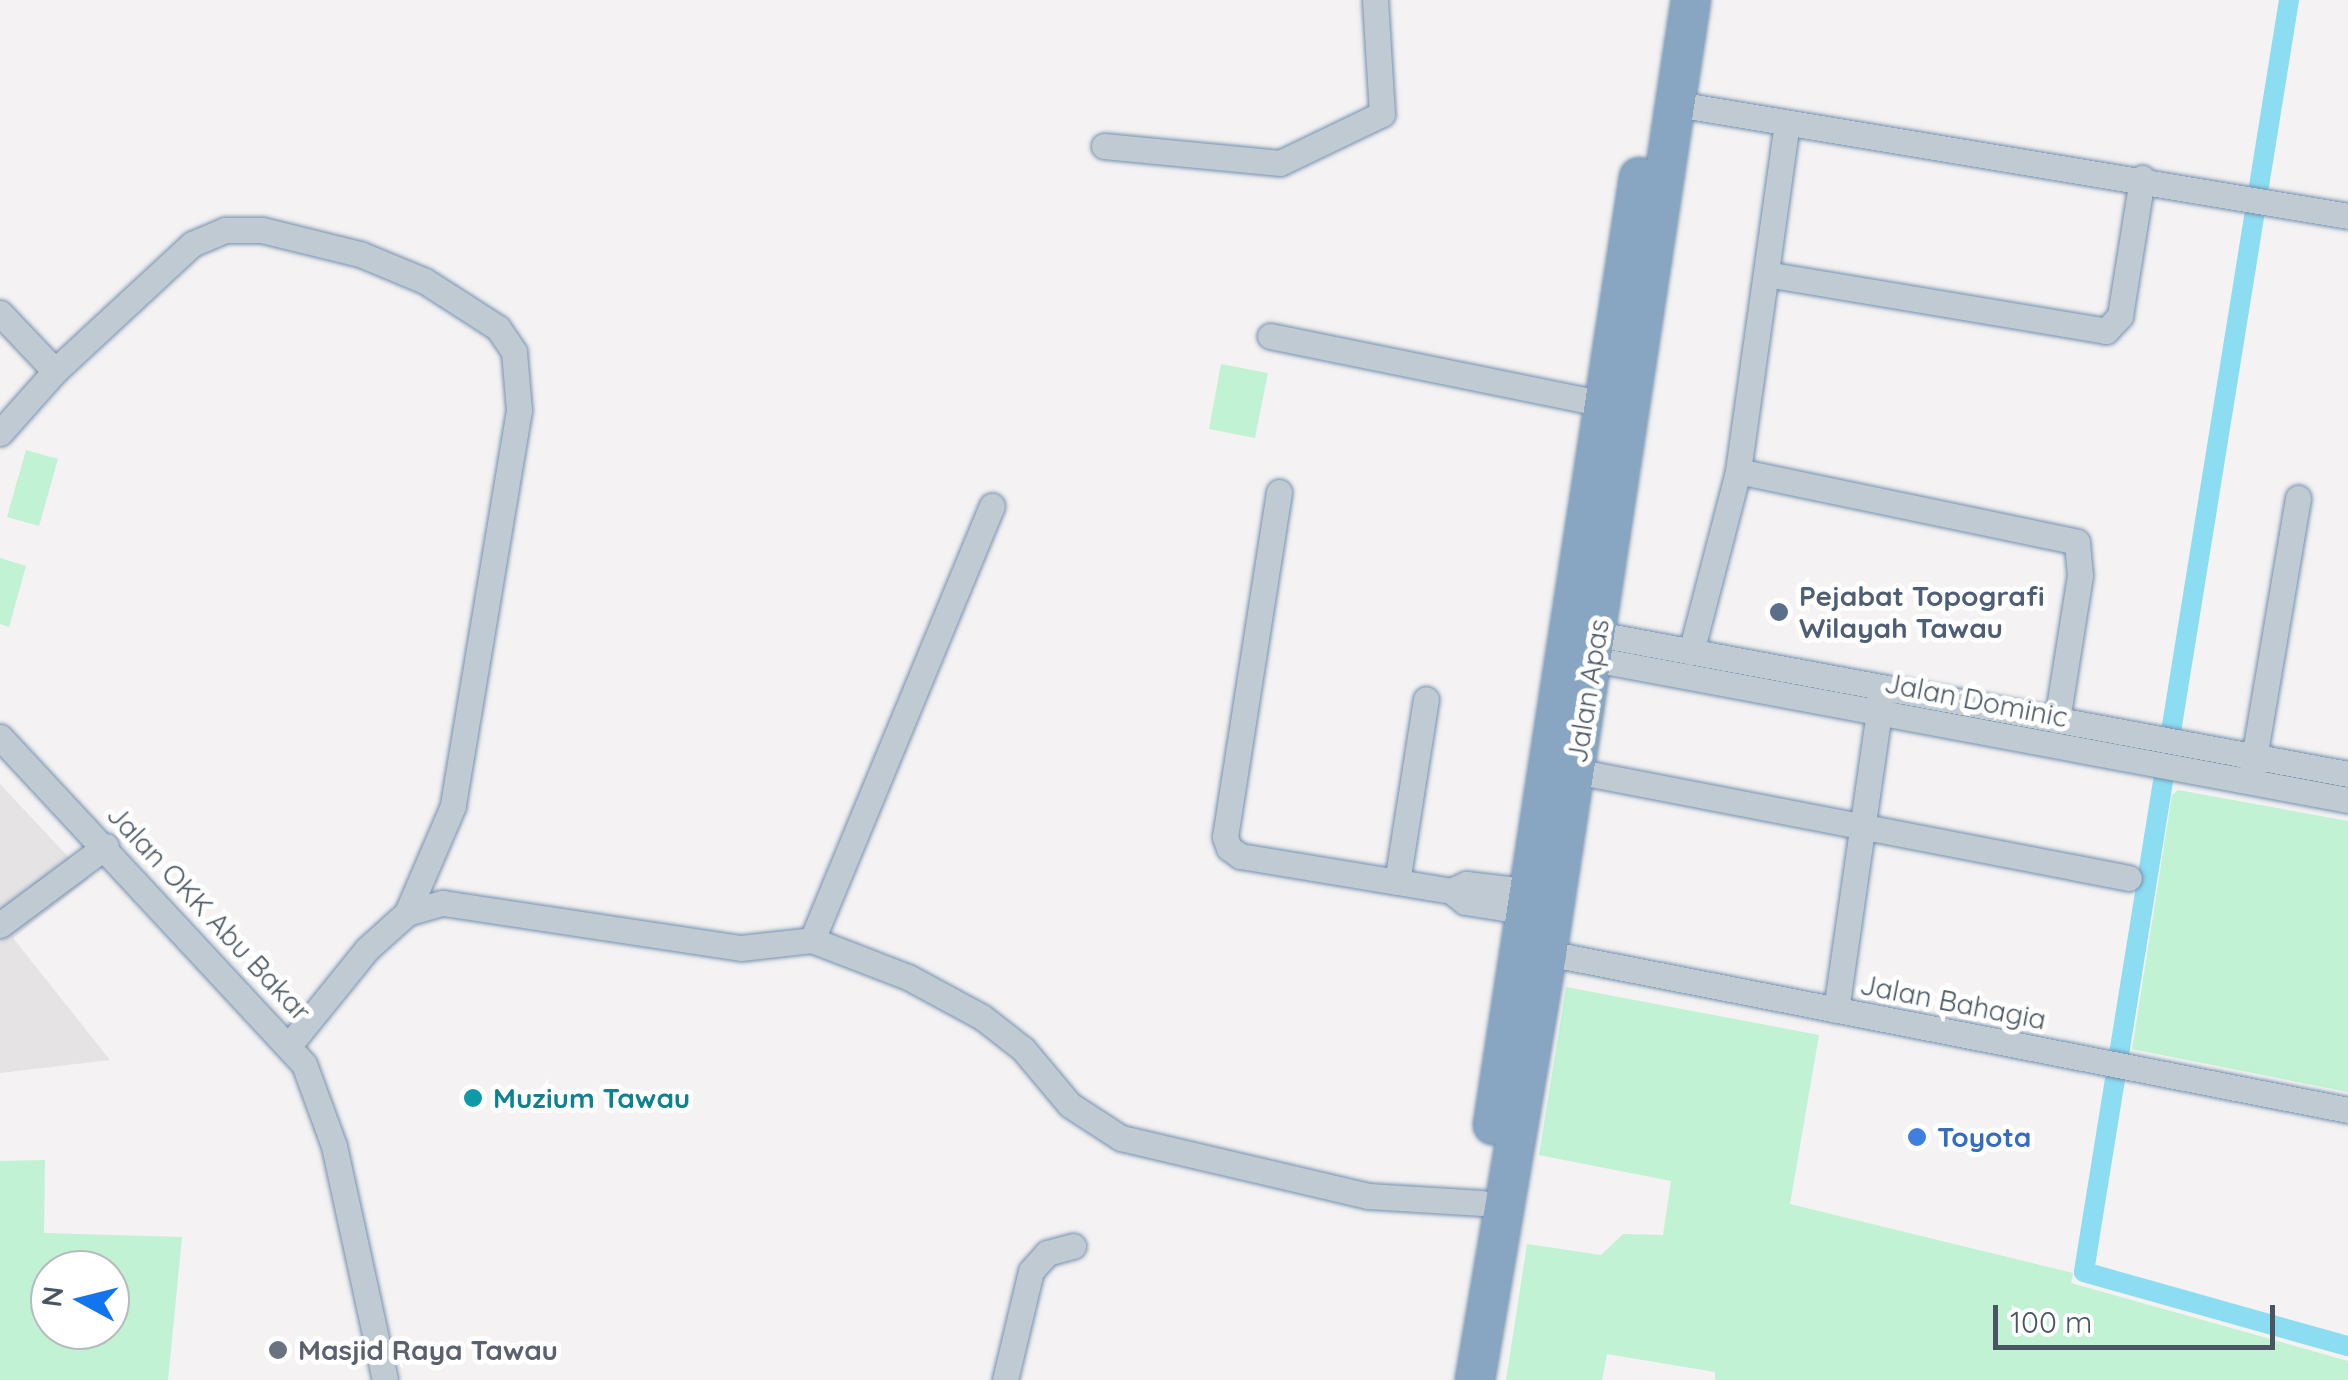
<!DOCTYPE html>
<html>
<head>
<meta charset="utf-8">
<style>
  body { margin:0 }
  #map { position:relative; width:2348px; height:1380px; overflow:hidden; background:#f4f2f2; font-family:Quicksand,sans-serif }
  div>[style] { position:absolute }
  .education>* { inset:0; background:#e5e3e4 }
  .green>* { inset:0; background:#c0f2d3 }
  .canal>* { height:20px; margin:-10px; padding:0 10px; transform-origin:10px; border-radius:10px; background:#8cddf1 }
  .roads { filter:drop-shadow(0 0 2px #7390ae) drop-shadow(0 0 2px #7390ae) }
  .minor>* { height:25px; margin:-12.5px; padding:0 12.5px; transform-origin:12.5px; border-radius:12.5px; background:#c0cad2 }
  .highway>* { height:38px; margin:-19px; padding:0 19px; transform-origin:19px; border-radius:19px; background:#88a5c2 }
  .dots>* { width:28px; height:28px; translate:-50% -50%; box-sizing:border-box; border:5px solid #fff; border-radius:50% }
  span { translate:-50% -50%; white-space:nowrap; text-align:center; line-height:1.15; -webkit-text-stroke:10px #fff; paint-order:stroke }
  .service-label { font-size:28px; color:#4e5e75; font-weight:700 }
  .left { translate:0 -50%; text-align:left }
  .street-label { font-size:28px; color:#495661 }
  .culture-label { font-size:28px; color:#0d838f; font-weight:700 }
  .shop-label { font-size:28px; color:#366cbe; font-weight:700 }
  .worship-label { font-size:28px; color:#5b616d; font-weight:700 }
  .north { position:absolute; left:30px; top:1250px; width:100px; height:100px; box-sizing:border-box; background:#fff; border:2px solid #b6bbc0; border-radius:50%; rotate:277deg; font-size:28px; font-weight:700; line-height:40px; text-align:center; color:#495661 }
  .north::after { content:''; display:block; margin:auto; width:35px; height:45px; background:#1275ef; clip-path:polygon(50% 0,100% 100%,50% 72%,0 100%) }
  .scale { position:absolute; left:1993px; top:1305px; width:282px; height:45px; box-sizing:border-box; border:5px solid #495661; border-top:0; padding-left:12px; font-size:30px; line-height:35px; white-space:nowrap; color:#495661; -webkit-text-stroke:8px #fff; paint-order:stroke }
</style>
</head>
<body>
<div id="map">
  <div class="education">
    <div style="clip-path:polygon(0 784px,89px 879px,13px 938px,110px 1060px,0 1073px)"></div>
  </div>
  <div class="green">
    <div style="clip-path:polygon(1221px 364px,1268px 373px,1255px 438px,1209px 429px)"></div>
    <div style="clip-path:polygon(26px 450px,58px 459px,39px 526px,7px 517px)"></div>
    <div style="clip-path:polygon(0 558px,26px 566px,9px 627px,0 624px)"></div>
    <div style="clip-path:polygon(2178px 790px,2348px 821px,2348px 1092px,2132px 1049px,2172px 795px)"></div>
    <div style="clip-path:polygon(1566px 987px,1819px 1035px,1790px 1204px,2073px 1273px,2071px 1283px,2348px 1361px,2348px 1380px,1715px 1380px,1715px 1372px,1607px 1354px,1602px 1380px,1506px 1380px,1527px 1244px,1601px 1255px,1623px 1234px,1663px 1235px,1671px 1181px,1539px 1155px)"></div>
    <div style="clip-path:polygon(evenodd,45px 1160px,44px 1233px,182px 1237px,168px 1380px,0 1380px,0 1161px,45px 1160px,50px 1270px,110px 1270px,110px 1330px,50px 1330px,50px 1270px)"></div>
  </div>
  <div class="canal">
    <div style="left:2289px;top:0;width:1288px;rotate:99.16deg"></div>
    <div style="left:2084px;top:1272px;width:274px;rotate:15.7deg"></div>
  </div>
  <div class="roads">
    <div class="minor">
      <div style="left:1676px;top:104px;width:681px;rotate:9.46deg"></div>
      <div style="left:1104px;top:146px;width:177px;rotate:5.5deg"></div>
      <div style="left:1280px;top:163px;width:113px;rotate:-25.7deg"></div>
      <div style="left:1382px;top:114px;width:114px;rotate:-93.5deg"></div>
      <div style="left:1766px;top:274px;width:345px;rotate:9.5deg"></div>
      <div style="left:2106px;top:331px;width:21px;rotate:-47deg"></div>
      <div style="left:2120px;top:316px;width:140px;rotate:-80.9deg"></div>
      <div style="left:0;top:313px;width:80px;rotate:46.5deg"></div>
      <div style="left:1270px;top:336px;width:340px;rotate:11.5deg"></div>
      <div style="left:0;top:433px;width:83px;rotate:-48.4deg"></div>
      <div style="left:55px;top:371px;width:187px;rotate:-42.8deg"></div>
      <div style="left:192px;top:244px;width:36px;rotate:-23deg"></div>
      <div style="left:225px;top:230px;width:37px"></div>
      <div style="left:262px;top:230px;width:101px;rotate:13.8deg"></div>
      <div style="left:360px;top:254px;width:70px;rotate:22.6deg"></div>
      <div style="left:425px;top:281px;width:87px;rotate:32.8deg"></div>
      <div style="left:498px;top:328px;width:29px;rotate:56deg"></div>
      <div style="left:514px;top:352px;width:58px;rotate:85.1deg"></div>
      <div style="left:519px;top:410px;width:401px;rotate:99.5deg"></div>
      <div style="left:453px;top:806px;width:116px;rotate:113.3deg"></div>
      <div style="left:1738px;top:471px;width:346px;rotate:11.8deg"></div>
      <div style="left:2077px;top:542px;width:33px;rotate:85deg"></div>
      <div style="left:2080px;top:575px;width:147px;rotate:99deg"></div>
      <div style="left:1279px;top:492px;width:349px;rotate:98.9deg"></div>
      <div style="left:1225px;top:837px;width:12px;rotate:70deg"></div>
      <div style="left:1229px;top:848px;width:14px;rotate:36deg"></div>
      <div style="left:1240px;top:856px;width:214px;rotate:9.4deg"></div>
      <div style="left:1451px;top:891px;width:18px;rotate:38deg"></div>
      <div style="left:1465px;top:902px;width:59px;rotate:8.8deg"></div>
      <div style="left:1597px;top:634px;width:764px;rotate:10.56deg"></div>
      <div style="left:1691px;top:652px;width:187px;rotate:-75.4deg"></div>
      <div style="left:1738px;top:471px;width:351px;rotate:-82deg"></div>
      <div style="left:1593px;top:659px;width:768px;rotate:10.58deg"></div>
      <div style="left:0;top:737px;width:446px;rotate:47.1deg"></div>
      <div style="left:304px;top:1064px;width:87px;rotate:69.9deg"></div>
      <div style="left:334px;top:1146px;width:239px;rotate:77.7deg"></div>
      <div style="left:2252px;top:770px;width:276px;rotate:-80.4deg"></div>
      <div style="left:1575px;top:771px;width:564px;rotate:10.93deg"></div>
      <div style="left:1397px;top:882px;width:185px;rotate:-81deg"></div>
      <div style="left:1451px;top:891px;width:17px;rotate:-25deg"></div>
      <div style="left:1466px;top:884px;width:60px;rotate:6.7deg"></div>
      <div style="left:0;top:925px;width:132px;rotate:-36.7deg"></div>
      <div style="left:812px;top:940px;width:470px;rotate:-67.5deg"></div>
      <div style="left:1547px;top:953px;width:816px;rotate:11.09deg"></div>
      <div style="left:1836px;top:1010px;width:315px;rotate:-81.8deg"></div>
      <div style="left:291px;top:1043px;width:121px;rotate:-51deg"></div>
      <div style="left:367px;top:949px;width:54px;rotate:-42deg"></div>
      <div style="left:407px;top:913px;width:37px;rotate:-16deg"></div>
      <div style="left:443px;top:903px;width:301px;rotate:8.6deg"></div>
      <div style="left:741px;top:948px;width:71px;rotate:-6.4deg"></div>
      <div style="left:812px;top:940px;width:103px;rotate:21.1deg"></div>
      <div style="left:908px;top:977px;width:84px;rotate:28.4deg"></div>
      <div style="left:982px;top:1017px;width:52px;rotate:38deg"></div>
      <div style="left:1023px;top:1049px;width:73px;rotate:50deg"></div>
      <div style="left:1070px;top:1105px;width:61px;rotate:32.9deg"></div>
      <div style="left:1121px;top:1138px;width:254px;rotate:13.2deg"></div>
      <div style="left:1368px;top:1196px;width:114px;rotate:3.5deg"></div>
      <div style="left:1005px;top:1380px;width:112px;rotate:-76.6deg"></div>
      <div style="left:1031px;top:1271px;width:24px;rotate:-48deg"></div>
      <div style="left:1047px;top:1253px;width:27px;rotate:-15deg"></div>
    </div>
    <div class="highway">
      <div style="left:1493px;top:1125px;width:959px;rotate:-81.24deg"></div>
      <div style="left:1475px;top:1380px;width:433px;rotate:-80.4deg"></div>
      <div style="left:1547px;top:953px;width:964px;rotate:-81.41deg"></div>
    </div>
  </div>
  <div class="dots">
    <div style="left:1779px;top:612px;background:#5c6f8a"></div>
    <div style="left:473px;top:1098px;background:#0f9aa8"></div>
    <div style="left:1917px;top:1137px;background:#3f7fe0"></div>
    <div style="left:278px;top:1350px;background:#6b7280"></div>
  </div>
  <div class="service-label">
    <span class="left" style="left:1799px;top:612px">Pejabat Topografi<br>Wilayah Tawau</span>
  </div>
  <div class="street-label">
    <span style="left:1588px;top:691px;rotate:-81deg">Jalan Apas</span>
    <span style="left:1976px;top:700px;rotate:11deg">Jalan Dominic</span>
    <span style="left:209px;top:913px;rotate:47deg">Jalan OKK Abu Bakar</span>
    <span style="left:1953px;top:1002px;rotate:11deg">Jalan Bahagia</span>
  </div>
  <div class="culture-label">
    <span class="left" style="left:493px;top:1098px">Muzium Tawau</span>
  </div>
  <div class="shop-label">
    <span class="left" style="left:1937px;top:1137px">Toyota</span>
  </div>
  <div class="worship-label">
    <span class="left" style="left:298px;top:1350px">Masjid Raya Tawau</span>
  </div>
  <div class="north">N</div>
  <div class="scale">100 m</div>
</div>
</body>
</html>
